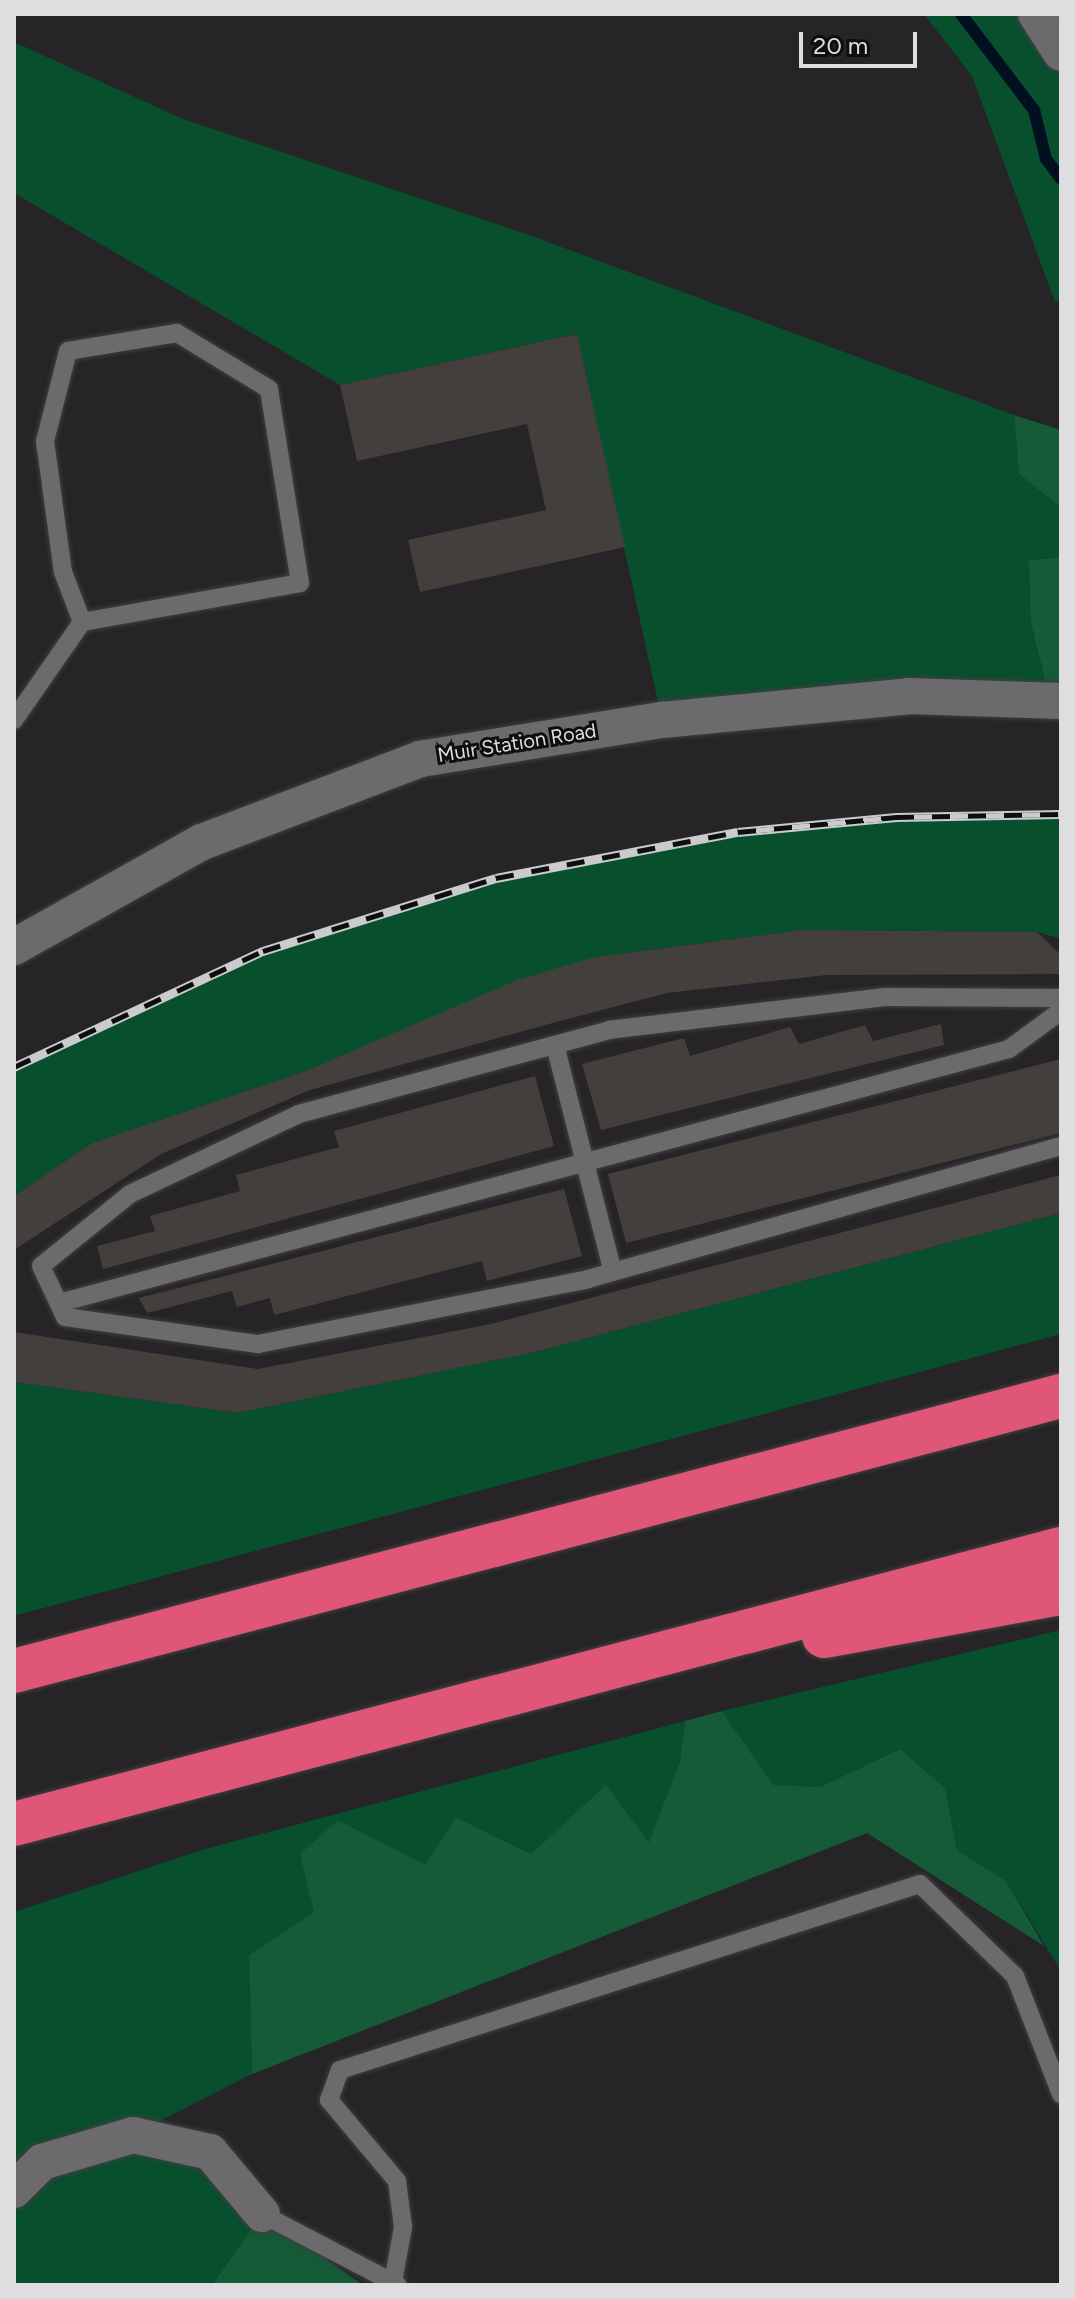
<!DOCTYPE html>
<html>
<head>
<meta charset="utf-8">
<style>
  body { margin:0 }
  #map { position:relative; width:1075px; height:2299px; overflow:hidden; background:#262427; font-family:Figtree,sans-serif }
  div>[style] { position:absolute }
  .green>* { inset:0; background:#074f2d }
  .forest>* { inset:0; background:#155b37 }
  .stream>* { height:12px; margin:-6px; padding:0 6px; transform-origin:6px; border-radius:6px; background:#001021 }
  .building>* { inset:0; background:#423f3c }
  .roads { filter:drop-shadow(0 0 2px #413f42) drop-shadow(0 0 2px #413f42) }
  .lane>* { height:18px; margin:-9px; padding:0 9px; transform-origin:9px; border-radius:9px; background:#6c6a6d }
  .street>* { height:36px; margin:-18px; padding:0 18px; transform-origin:18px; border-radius:18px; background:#6c6a6d }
  .highway>* { height:44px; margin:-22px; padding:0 22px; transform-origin:22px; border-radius:22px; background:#df5676 }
  .rail>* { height:9px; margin-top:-4.5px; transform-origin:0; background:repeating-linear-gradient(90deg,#0f0e0f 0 18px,#cbcacc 0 36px); box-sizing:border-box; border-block:2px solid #cbcacc }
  span { translate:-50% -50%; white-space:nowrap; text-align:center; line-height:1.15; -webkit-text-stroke:6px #0f0e0f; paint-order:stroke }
  .street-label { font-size:20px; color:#dedddf }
  .frame { position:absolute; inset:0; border:16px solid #dedddf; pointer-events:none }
  .scale { position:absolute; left:799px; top:32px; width:118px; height:36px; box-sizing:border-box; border:4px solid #dedddf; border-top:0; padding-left:10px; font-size:24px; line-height:28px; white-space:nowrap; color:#dedddf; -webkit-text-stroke:6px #0f0e0f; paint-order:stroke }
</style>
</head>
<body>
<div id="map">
  <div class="green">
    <div style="clip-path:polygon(924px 14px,1036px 14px,1061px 53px,1061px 300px,1055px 302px,972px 76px)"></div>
    <div style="clip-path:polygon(14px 42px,183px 119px,532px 236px,1014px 415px,1019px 474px,1061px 508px,1061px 557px,1029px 560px,1050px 699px,662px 720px,577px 334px,340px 385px,14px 193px)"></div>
    <div style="clip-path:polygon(1061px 814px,1061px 939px,1037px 932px,802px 930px,595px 957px,306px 1071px,92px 1143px,14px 1196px,14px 1067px,190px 981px,338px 924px,496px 877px,658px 844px,896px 817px)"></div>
    <div style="clip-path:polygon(1061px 1213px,1061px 1334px,14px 1616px,14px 1382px,238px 1413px,531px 1353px)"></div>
    <div style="clip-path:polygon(1061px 1630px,1061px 1971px,1006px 1881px,957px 1850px,945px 1788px,900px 1749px,820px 1787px,772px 1785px,722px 1711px)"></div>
    <div style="clip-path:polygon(685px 1721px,680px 1761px,649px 1842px,606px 1786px,531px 1854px,456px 1817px,425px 1865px,300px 1854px,315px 1912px,249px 1955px,252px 2074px,134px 2134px,210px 2152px,262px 2214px,212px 2285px,14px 2285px,14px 1912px,205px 1849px)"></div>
  </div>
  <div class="forest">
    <div style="clip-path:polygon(1014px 415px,1061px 430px,1061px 508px,1019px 474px)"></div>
    <div style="clip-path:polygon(1061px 557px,1061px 701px,1050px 699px,1031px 623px,1029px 560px)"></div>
    <div style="clip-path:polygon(722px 1711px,773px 1785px,820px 1787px,900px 1749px,945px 1788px,957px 1850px,1006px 1881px,1044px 1946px,867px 1833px,252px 2074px,249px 1955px,314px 1912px,300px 1854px,338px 1820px,425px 1865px,456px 1817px,531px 1854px,606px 1785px,649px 1842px,680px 1761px,685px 1721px)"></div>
    <div style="clip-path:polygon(262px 2214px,363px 2285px,212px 2285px)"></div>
  </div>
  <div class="stream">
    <div style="left:961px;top:14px;width:121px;rotate:52.8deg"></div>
    <div style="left:1034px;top:110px;width:50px;rotate:76.2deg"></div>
    <div style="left:1046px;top:159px;width:25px;rotate:53deg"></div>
  </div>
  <div class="building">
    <div style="clip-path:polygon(577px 334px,625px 547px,420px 592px,408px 540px,546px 510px,527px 424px,357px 461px,340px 385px)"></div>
    <div style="clip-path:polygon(802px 930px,1037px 932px,1061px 955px,1061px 974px,827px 975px,667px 993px,560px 1021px,310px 1090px,161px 1154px,14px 1250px,14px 1196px,92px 1143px,306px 1071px,517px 980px,595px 957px)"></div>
    <div style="clip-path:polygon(941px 1024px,944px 1045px,601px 1130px,582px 1064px,684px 1038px,690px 1056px,790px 1027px,799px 1044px,865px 1025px,873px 1041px)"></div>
    <div style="clip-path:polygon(1061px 1059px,1061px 1133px,626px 1243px,608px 1174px)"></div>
    <div style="clip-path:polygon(535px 1076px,554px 1146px,103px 1269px,97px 1246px,155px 1231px,150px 1216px,240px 1191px,236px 1175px,339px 1147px,334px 1131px)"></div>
    <div style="clip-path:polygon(1061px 1175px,1061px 1213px,531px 1353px,238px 1413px,14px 1382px,14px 1332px,258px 1369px,491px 1324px)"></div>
    <div style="clip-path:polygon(564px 1189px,582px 1256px,487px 1281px,482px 1261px,274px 1315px,270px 1298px,237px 1307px,232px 1291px,147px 1313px,139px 1298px)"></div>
  </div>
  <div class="roads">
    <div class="lane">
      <div style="left:14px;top:720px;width:119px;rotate:-55.2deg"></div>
      <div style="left:82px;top:622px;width:221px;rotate:-10.1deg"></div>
      <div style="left:300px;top:583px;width:196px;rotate:-99.1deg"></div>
      <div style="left:269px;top:389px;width:108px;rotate:-148.7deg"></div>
      <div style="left:177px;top:333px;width:110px;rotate:170.6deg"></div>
      <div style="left:68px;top:351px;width:93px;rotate:104.3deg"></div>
      <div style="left:45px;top:441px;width:132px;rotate:82.2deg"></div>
      <div style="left:63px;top:572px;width:53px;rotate:69.2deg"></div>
      <div style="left:1061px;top:998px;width:176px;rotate:-179.7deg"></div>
      <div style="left:885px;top:997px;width:277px;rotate:173.2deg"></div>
      <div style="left:610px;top:1030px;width:322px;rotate:164.9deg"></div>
      <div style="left:299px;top:1114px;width:187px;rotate:154.7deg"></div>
      <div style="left:130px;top:1194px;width:114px;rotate:141deg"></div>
      <div style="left:41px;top:1266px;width:56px;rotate:64.8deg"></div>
      <div style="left:65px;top:1317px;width:195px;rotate:8deg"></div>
      <div style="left:258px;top:1344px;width:336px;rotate:-11.1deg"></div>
      <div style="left:588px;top:1279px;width:491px;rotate:-15.7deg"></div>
      <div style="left:555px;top:1045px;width:234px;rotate:75.7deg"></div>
      <div style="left:59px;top:1303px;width:983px;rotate:-14.97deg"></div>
      <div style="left:1009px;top:1049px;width:64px;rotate:-36.2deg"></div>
      <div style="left:262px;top:2214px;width:153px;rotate:27.6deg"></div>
      <div style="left:393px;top:2282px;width:56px;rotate:-79.7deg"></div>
      <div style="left:403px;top:2227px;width:46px;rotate:-97.4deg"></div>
      <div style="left:397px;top:2181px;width:106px;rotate:-130deg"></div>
      <div style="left:329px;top:2100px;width:32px;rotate:-70deg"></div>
      <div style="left:340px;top:2070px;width:609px;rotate:-17.78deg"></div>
      <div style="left:920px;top:1884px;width:132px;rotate:44.1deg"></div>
      <div style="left:1015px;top:1976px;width:127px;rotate:68.7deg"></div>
    </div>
    <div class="street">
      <div style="left:1036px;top:14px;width:46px;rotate:57.3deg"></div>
      <div style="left:14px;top:947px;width:215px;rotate:-29.2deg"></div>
      <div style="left:202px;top:842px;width:233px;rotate:-20.8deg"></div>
      <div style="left:420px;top:759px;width:245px;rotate:-9.2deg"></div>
      <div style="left:662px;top:720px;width:248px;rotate:-5.5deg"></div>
      <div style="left:909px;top:696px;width:152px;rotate:1.9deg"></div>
      <div style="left:14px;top:2190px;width:40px;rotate:-45deg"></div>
      <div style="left:42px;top:2162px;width:95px;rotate:-16.5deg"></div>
      <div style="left:133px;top:2135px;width:79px;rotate:12.4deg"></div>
      <div style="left:210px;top:2152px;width:81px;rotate:50deg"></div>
    </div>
    <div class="highway">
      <div style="left:824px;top:1636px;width:241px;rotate:-10.3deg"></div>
      <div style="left:14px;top:1671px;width:1083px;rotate:-14.72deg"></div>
      <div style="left:14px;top:1824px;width:1083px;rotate:-14.72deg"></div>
    </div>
  </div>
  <div class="rail">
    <div style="left:14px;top:1067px;width:275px;rotate:-25deg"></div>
    <div style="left:263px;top:951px;width:244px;rotate:-17.4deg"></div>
    <div style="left:496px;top:878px;width:246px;rotate:-10.8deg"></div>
    <div style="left:738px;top:832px;width:159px;rotate:-5.4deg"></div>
    <div style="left:896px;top:817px;width:165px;rotate:-1deg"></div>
  </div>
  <div class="street-label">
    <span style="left:517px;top:743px;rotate:-9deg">Muir Station Road</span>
  </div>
  <div class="frame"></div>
  <div class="scale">20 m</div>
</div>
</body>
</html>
